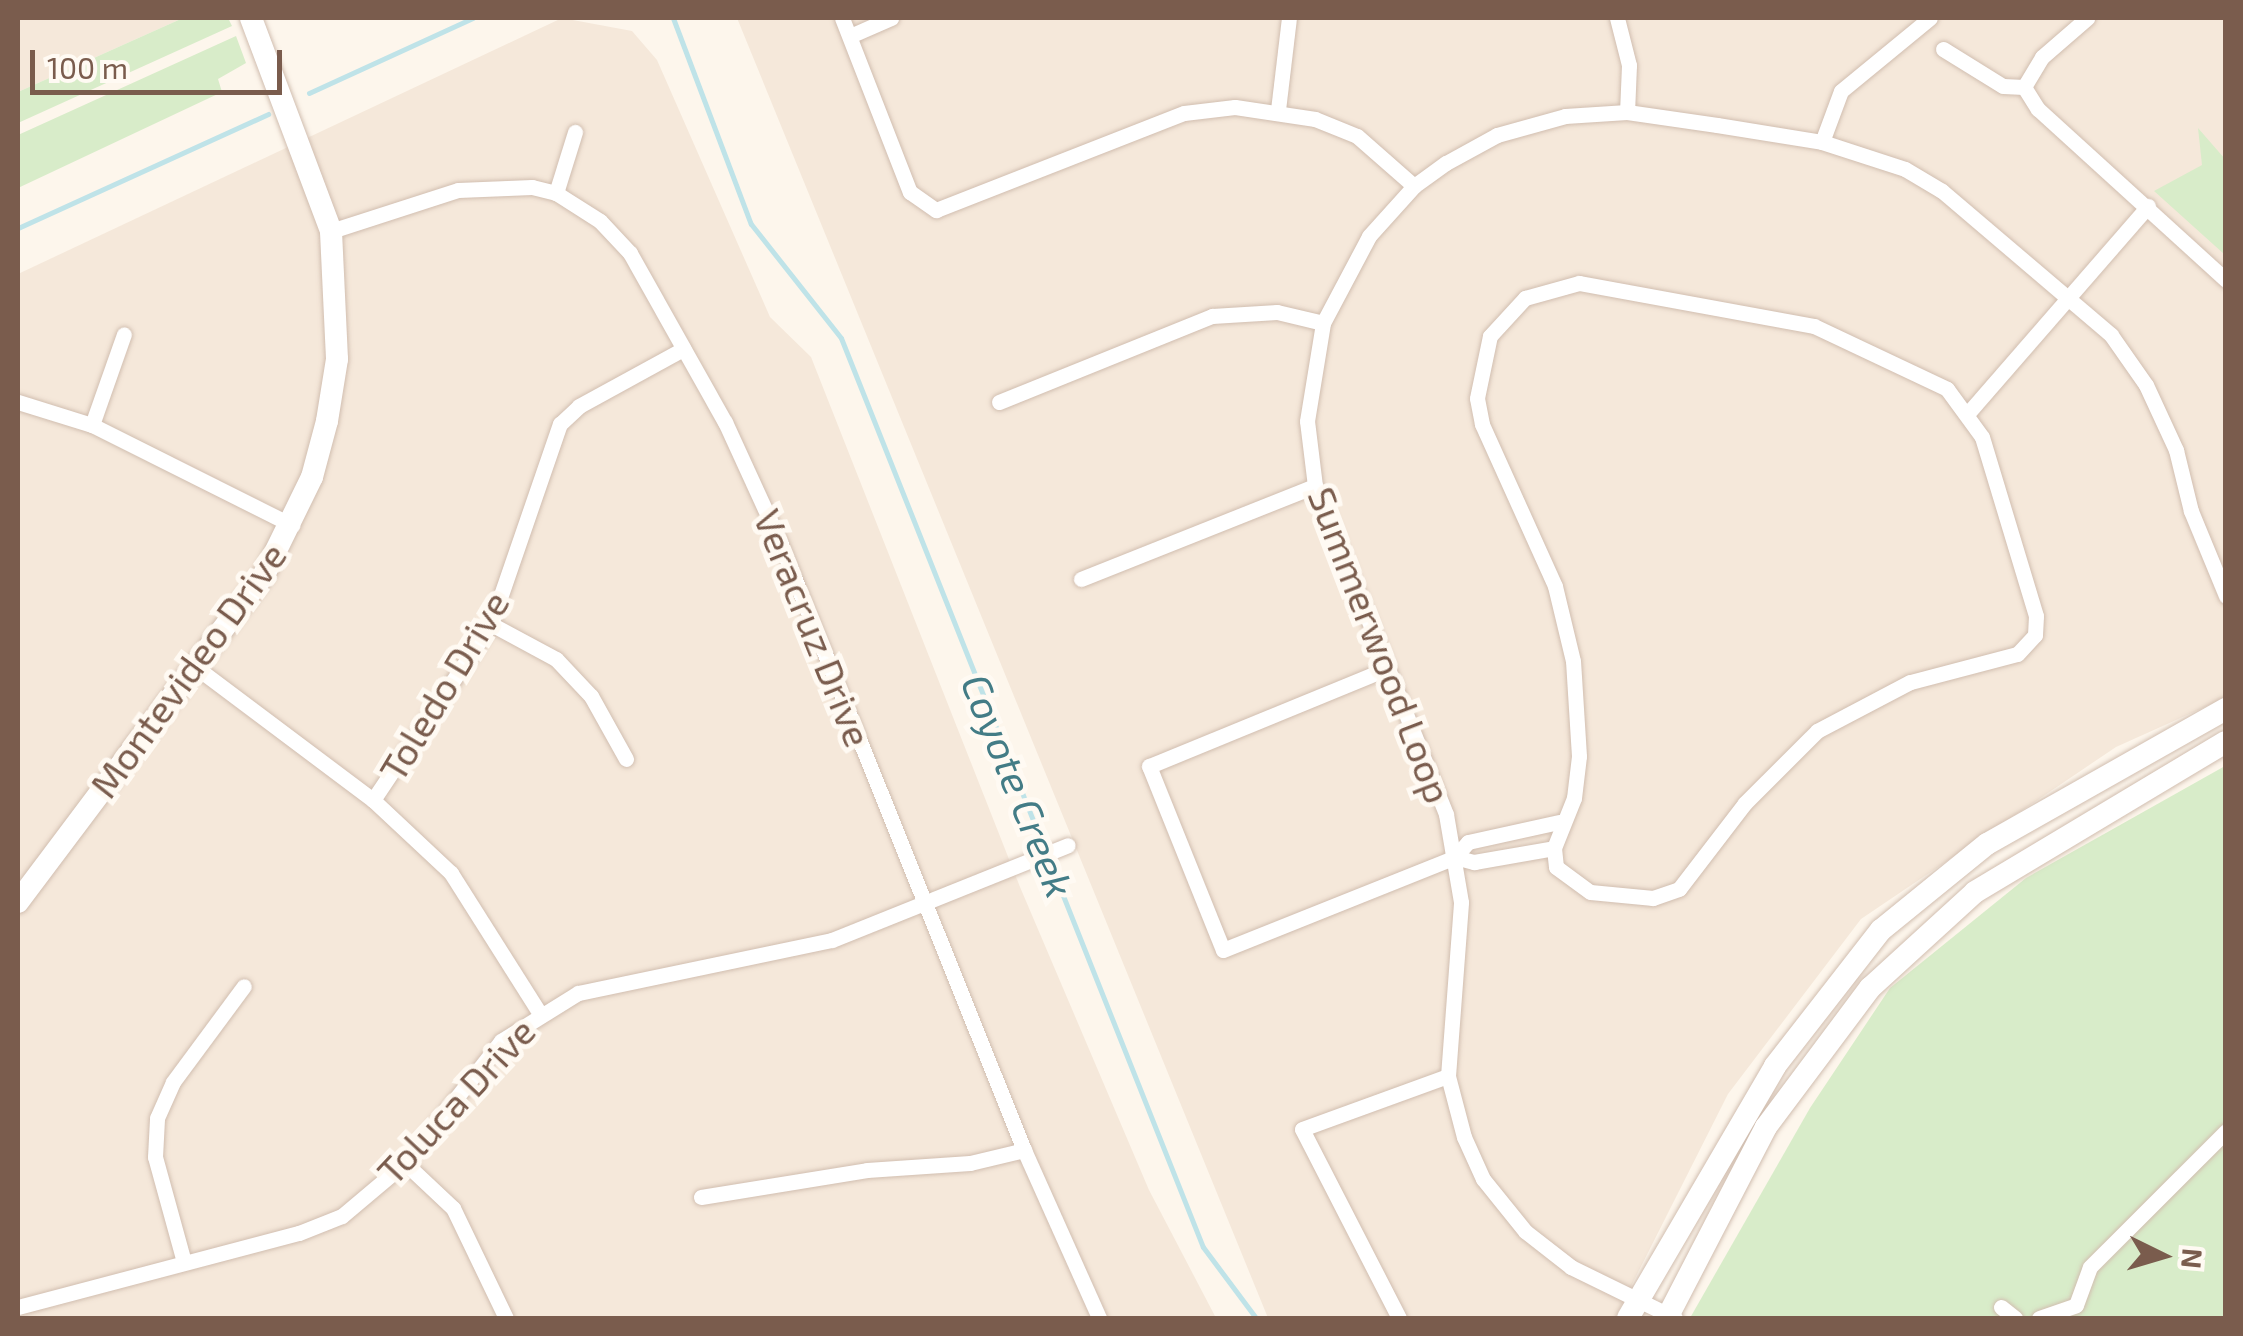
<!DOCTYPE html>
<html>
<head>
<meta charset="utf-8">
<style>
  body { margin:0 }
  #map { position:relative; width:2243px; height:1336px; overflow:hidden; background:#fdf6ec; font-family:"Exo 2",sans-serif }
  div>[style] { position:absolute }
  .residential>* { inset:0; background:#f5e8da }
  .green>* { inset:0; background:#d8ecc9 }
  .stream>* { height:5px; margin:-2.5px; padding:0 2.5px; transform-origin:2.5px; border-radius:2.5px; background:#bfe3e8 }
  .roads { filter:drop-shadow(0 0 2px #d1beb0) drop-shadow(0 0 2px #d1beb0) }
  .street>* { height:15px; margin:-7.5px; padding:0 7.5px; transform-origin:7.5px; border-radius:7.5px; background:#fff }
  .secondary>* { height:22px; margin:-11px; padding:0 11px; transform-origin:11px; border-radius:11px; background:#fff }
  span { translate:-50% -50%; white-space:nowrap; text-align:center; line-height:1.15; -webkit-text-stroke:10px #fffaf3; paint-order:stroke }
  .street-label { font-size:38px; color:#7a5c4d }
  .water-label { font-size:40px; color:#437c86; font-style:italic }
  .frame { position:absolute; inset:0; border:20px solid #7a5c4d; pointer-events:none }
  .north { position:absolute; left:2113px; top:1206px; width:100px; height:100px; -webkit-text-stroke:8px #fffaf3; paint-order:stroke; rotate:95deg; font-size:28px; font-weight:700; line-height:40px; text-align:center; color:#7a5c4d }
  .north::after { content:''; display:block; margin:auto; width:35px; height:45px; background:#7a5c4d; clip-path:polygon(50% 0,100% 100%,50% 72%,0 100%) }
  .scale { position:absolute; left:30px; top:50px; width:252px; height:45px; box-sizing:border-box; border:5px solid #7a5c4d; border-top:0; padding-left:12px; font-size:30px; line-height:35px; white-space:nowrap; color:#7a5c4d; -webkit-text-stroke:8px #fffaf3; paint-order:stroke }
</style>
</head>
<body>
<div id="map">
  <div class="residential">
    <div style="clip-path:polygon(18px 18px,183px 18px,18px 92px)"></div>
    <div style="clip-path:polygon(562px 18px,632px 31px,657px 60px,770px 317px,811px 357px,1020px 887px,1149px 1190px,1216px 1318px,18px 1318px,18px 274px)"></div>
    <div style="clip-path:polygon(737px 18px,2225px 18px,2225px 698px,2116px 747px,1861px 919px,1728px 1094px,1615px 1318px,1268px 1318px)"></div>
  </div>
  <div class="green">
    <div style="clip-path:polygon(183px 18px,228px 18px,232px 26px,18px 123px,18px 92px)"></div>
    <div style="clip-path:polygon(236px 36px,246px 63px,218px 79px,222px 92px,18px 188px,18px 135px)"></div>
    <div style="clip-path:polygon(2198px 128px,2225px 159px,2224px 254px,2154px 191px,2202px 165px)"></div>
    <div style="clip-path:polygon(2225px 766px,2225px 1318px,1690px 1318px,1810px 1108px,1890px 988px,2026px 878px)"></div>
  </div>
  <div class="stream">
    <div style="left:673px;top:18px;width:220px;rotate:69.3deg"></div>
    <div style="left:751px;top:224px;width:145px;rotate:51.7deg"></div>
    <div style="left:841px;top:338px;width:978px;rotate:68.29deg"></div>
    <div style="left:1203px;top:1247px;width:89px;rotate:53.3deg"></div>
    <div style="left:309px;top:93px;width:180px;rotate:-24.6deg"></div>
    <div style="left:18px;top:228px;width:275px;rotate:-24.5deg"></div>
  </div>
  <div class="roads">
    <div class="street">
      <div style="left:842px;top:18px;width:187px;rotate:68.7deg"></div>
      <div style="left:910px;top:192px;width:32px;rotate:35deg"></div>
      <div style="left:936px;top:210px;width:266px;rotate:-21.4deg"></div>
      <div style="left:1184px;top:113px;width:51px;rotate:-6.7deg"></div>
      <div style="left:1235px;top:107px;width:81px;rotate:8.5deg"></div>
      <div style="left:1315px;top:119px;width:45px;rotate:22deg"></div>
      <div style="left:1357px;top:136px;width:76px;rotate:41.3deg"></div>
      <div style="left:1617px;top:18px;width:49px;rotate:75.7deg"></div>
      <div style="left:1629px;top:65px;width:47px;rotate:92.4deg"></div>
      <div style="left:850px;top:36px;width:45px;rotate:-23.7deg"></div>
      <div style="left:1943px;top:49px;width:70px;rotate:31.7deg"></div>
      <div style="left:2003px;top:86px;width:21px;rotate:3deg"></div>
      <div style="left:2024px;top:87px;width:26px;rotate:58deg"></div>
      <div style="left:2038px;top:109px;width:254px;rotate:42.3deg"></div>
      <div style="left:2024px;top:87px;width:35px;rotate:-59deg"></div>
      <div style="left:2042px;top:57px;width:60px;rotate:-40.9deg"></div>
      <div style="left:1278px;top:110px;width:93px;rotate:-83.2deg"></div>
      <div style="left:1822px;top:142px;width:54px;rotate:-69.6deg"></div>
      <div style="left:1841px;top:91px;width:115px;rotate:-39.4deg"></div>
      <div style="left:556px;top:193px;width:64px;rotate:-72.7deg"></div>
      <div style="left:331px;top:231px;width:133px;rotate:-17.9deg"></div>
      <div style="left:458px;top:190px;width:74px;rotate:-2.3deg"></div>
      <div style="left:532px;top:187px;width:25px;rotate:14deg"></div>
      <div style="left:556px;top:193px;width:52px;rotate:32.5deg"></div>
      <div style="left:600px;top:221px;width:44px;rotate:46.8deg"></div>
      <div style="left:630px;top:253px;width:194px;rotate:60.7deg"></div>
      <div style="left:725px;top:422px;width:132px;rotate:65.4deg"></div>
      <div style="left:780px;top:542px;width:655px;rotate:68.13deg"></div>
      <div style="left:1024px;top:1150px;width:184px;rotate:65.9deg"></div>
      <div style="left:1579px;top:283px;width:239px;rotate:10.4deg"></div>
      <div style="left:1814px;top:326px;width:147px;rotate:25.3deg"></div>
      <div style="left:1947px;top:389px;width:59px;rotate:53.9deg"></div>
      <div style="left:1982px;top:437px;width:187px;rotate:73.2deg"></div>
      <div style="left:2036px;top:616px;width:19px;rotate:93deg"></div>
      <div style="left:2035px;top:635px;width:26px;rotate:133deg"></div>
      <div style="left:2017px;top:654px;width:111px;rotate:165.3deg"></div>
      <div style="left:1910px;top:682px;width:105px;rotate:152.2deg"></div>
      <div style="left:1817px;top:731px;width:102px;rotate:135deg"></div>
      <div style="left:1745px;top:803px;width:108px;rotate:127.5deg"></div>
      <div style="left:1679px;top:889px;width:28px;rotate:161deg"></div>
      <div style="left:1653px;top:898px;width:63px;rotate:-174.6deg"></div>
      <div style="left:1590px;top:892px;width:42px;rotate:-143.7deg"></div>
      <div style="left:1556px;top:867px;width:19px;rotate:-96deg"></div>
      <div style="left:1554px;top:848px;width:54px;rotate:-68.2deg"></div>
      <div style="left:1574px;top:798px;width:42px;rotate:-83.2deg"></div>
      <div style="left:1579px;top:756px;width:95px;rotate:-93.6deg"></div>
      <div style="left:1573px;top:661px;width:77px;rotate:-103.5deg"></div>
      <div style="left:1555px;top:586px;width:178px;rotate:-114.3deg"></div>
      <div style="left:1482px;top:424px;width:26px;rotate:-101deg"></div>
      <div style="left:1477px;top:398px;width:63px;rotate:-78.2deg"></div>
      <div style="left:1490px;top:336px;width:52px;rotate:-47.4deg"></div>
      <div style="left:1525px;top:298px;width:56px;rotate:-15.5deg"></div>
      <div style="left:18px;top:402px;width:77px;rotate:17.3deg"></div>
      <div style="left:92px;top:425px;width:224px;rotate:26.6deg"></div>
      <div style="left:999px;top:402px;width:230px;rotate:-22deg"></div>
      <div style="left:1212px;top:316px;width:65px;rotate:-3.5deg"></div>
      <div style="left:1277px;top:312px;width:47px;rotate:13.4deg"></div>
      <div style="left:1969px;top:412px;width:273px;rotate:-49deg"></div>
      <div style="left:92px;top:425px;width:96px;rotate:-70.6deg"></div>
      <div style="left:1081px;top:579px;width:252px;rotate:-21.7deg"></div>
      <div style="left:491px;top:624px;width:74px;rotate:28.3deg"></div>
      <div style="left:556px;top:659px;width:51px;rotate:46.6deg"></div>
      <div style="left:591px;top:696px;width:72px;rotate:60.9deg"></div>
      <div style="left:197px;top:668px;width:220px;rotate:36.9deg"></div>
      <div style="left:373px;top:800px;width:107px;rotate:43.1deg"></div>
      <div style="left:451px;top:873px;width:165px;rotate:57.7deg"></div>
      <div style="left:1386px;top:669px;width:256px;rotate:157.7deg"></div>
      <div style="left:1149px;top:766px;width:198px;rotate:68.1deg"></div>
      <div style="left:1223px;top:950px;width:250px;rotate:-21.8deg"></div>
      <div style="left:1455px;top:857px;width:20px;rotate:-49deg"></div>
      <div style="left:1468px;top:842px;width:93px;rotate:-12.4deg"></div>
      <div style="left:373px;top:800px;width:212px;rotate:-56.2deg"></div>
      <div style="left:491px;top:624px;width:212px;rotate:-71deg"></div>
      <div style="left:560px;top:424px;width:26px;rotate:-43deg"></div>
      <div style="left:579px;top:406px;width:119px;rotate:-28.7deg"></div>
      <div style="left:1455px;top:857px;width:20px;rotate:15deg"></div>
      <div style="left:1474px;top:862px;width:81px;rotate:-9.9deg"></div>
      <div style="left:405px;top:1163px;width:66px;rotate:43.2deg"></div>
      <div style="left:453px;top:1208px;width:122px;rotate:64.3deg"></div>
      <div style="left:701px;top:1197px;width:168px;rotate:-9.2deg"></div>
      <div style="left:867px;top:1170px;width:103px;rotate:-3.9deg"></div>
      <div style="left:970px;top:1163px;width:56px;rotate:-13.5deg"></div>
      <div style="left:184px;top:1262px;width:109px;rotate:-105.4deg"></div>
      <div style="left:155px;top:1157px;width:39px;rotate:-87deg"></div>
      <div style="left:157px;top:1118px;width:39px;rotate:-66deg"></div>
      <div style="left:173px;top:1082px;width:119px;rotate:-53.5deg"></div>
      <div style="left:18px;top:1307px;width:291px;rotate:-14.8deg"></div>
      <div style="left:299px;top:1233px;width:46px;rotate:-21.6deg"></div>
      <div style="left:342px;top:1216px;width:82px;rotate:-40.1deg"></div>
      <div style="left:405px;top:1163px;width:155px;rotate:-51.8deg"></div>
      <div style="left:501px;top:1041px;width:91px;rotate:-31.9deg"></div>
      <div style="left:578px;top:993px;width:259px;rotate:-11.8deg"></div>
      <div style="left:832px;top:940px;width:254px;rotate:-21.9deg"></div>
      <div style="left:2001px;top:1307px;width:18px;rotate:38deg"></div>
      <div style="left:1399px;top:1318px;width:212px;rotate:-117.2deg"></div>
      <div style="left:1302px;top:1129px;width:155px;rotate:-20deg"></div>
      <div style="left:1675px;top:1318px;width:116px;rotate:-153.9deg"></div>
      <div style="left:1571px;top:1267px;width:58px;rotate:-142deg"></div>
      <div style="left:1525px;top:1231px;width:67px;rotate:-128.9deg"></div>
      <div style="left:1483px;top:1179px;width:46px;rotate:-114.3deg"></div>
      <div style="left:1464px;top:1137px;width:63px;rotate:-104.7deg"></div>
      <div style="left:1448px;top:1076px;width:174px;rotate:-85.7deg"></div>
      <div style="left:1461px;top:902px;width:89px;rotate:-99.7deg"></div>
      <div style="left:1446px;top:814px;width:353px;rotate:-111.8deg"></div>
      <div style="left:1315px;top:486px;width:65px;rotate:-97deg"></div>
      <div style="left:1307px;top:421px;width:99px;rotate:-80.7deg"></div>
      <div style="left:1323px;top:323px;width:98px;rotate:-62.1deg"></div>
      <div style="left:1369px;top:236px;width:67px;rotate:-48deg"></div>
      <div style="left:1414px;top:186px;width:39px;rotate:-36deg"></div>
      <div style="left:1446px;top:163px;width:58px;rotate:-28.8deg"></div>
      <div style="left:1497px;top:135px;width:71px;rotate:-15.6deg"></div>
      <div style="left:1565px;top:116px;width:62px;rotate:-3.7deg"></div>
      <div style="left:1627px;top:112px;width:91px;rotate:8.2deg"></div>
      <div style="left:1717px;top:125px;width:106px;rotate:9.2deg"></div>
      <div style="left:1822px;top:142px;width:87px;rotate:18deg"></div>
      <div style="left:1905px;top:169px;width:43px;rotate:30.7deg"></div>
      <div style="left:1942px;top:191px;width:222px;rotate:40.4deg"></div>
      <div style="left:2111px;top:335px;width:61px;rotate:55deg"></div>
      <div style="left:2146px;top:385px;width:72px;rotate:65.2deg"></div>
      <div style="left:2176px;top:450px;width:63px;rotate:76.2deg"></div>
      <div style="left:2191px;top:511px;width:92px;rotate:67.6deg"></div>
      <div style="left:2039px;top:1318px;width:39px;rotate:-19deg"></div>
      <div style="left:2076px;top:1305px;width:40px;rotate:-69.8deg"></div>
      <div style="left:2090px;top:1267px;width:192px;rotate:-45deg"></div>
    </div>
    <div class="secondary">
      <div style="left:18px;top:902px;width:411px;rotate:-53.1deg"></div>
      <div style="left:265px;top:573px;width:107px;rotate:-63.9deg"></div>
      <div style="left:312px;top:477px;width:58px;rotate:-75deg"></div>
      <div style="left:327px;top:421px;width:63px;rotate:-80.8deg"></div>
      <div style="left:337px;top:359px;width:128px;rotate:-92.7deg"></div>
      <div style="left:331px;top:231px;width:228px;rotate:-110.6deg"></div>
      <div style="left:1628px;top:1318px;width:292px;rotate:-59.7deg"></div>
      <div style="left:1775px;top:1066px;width:172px;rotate:-52.1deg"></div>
      <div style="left:1881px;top:930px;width:136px;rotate:-39.1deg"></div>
      <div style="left:1987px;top:844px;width:274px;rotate:-29.5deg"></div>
      <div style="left:1667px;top:1318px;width:215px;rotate:-62.6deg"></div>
      <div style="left:1766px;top:1127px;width:174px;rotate:-53.2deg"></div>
      <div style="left:1870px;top:988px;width:142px;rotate:-42.4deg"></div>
      <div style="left:1975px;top:892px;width:292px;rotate:-30.9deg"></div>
    </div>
  </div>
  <div class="street-label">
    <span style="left:813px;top:628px;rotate:68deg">Veracruz Drive</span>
    <span style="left:1380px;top:645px;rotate:69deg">Summerwood Loop</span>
    <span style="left:188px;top:670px;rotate:-54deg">Montevideo Drive</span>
    <span style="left:444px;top:686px;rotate:-59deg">Toledo Drive</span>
    <span style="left:456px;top:1101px;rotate:-47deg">Toluca Drive</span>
  </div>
  <div class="water-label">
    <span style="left:1019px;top:785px;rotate:68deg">Coyote Creek</span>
  </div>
  <div class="frame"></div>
  <div class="north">N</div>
  <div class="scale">100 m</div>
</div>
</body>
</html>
